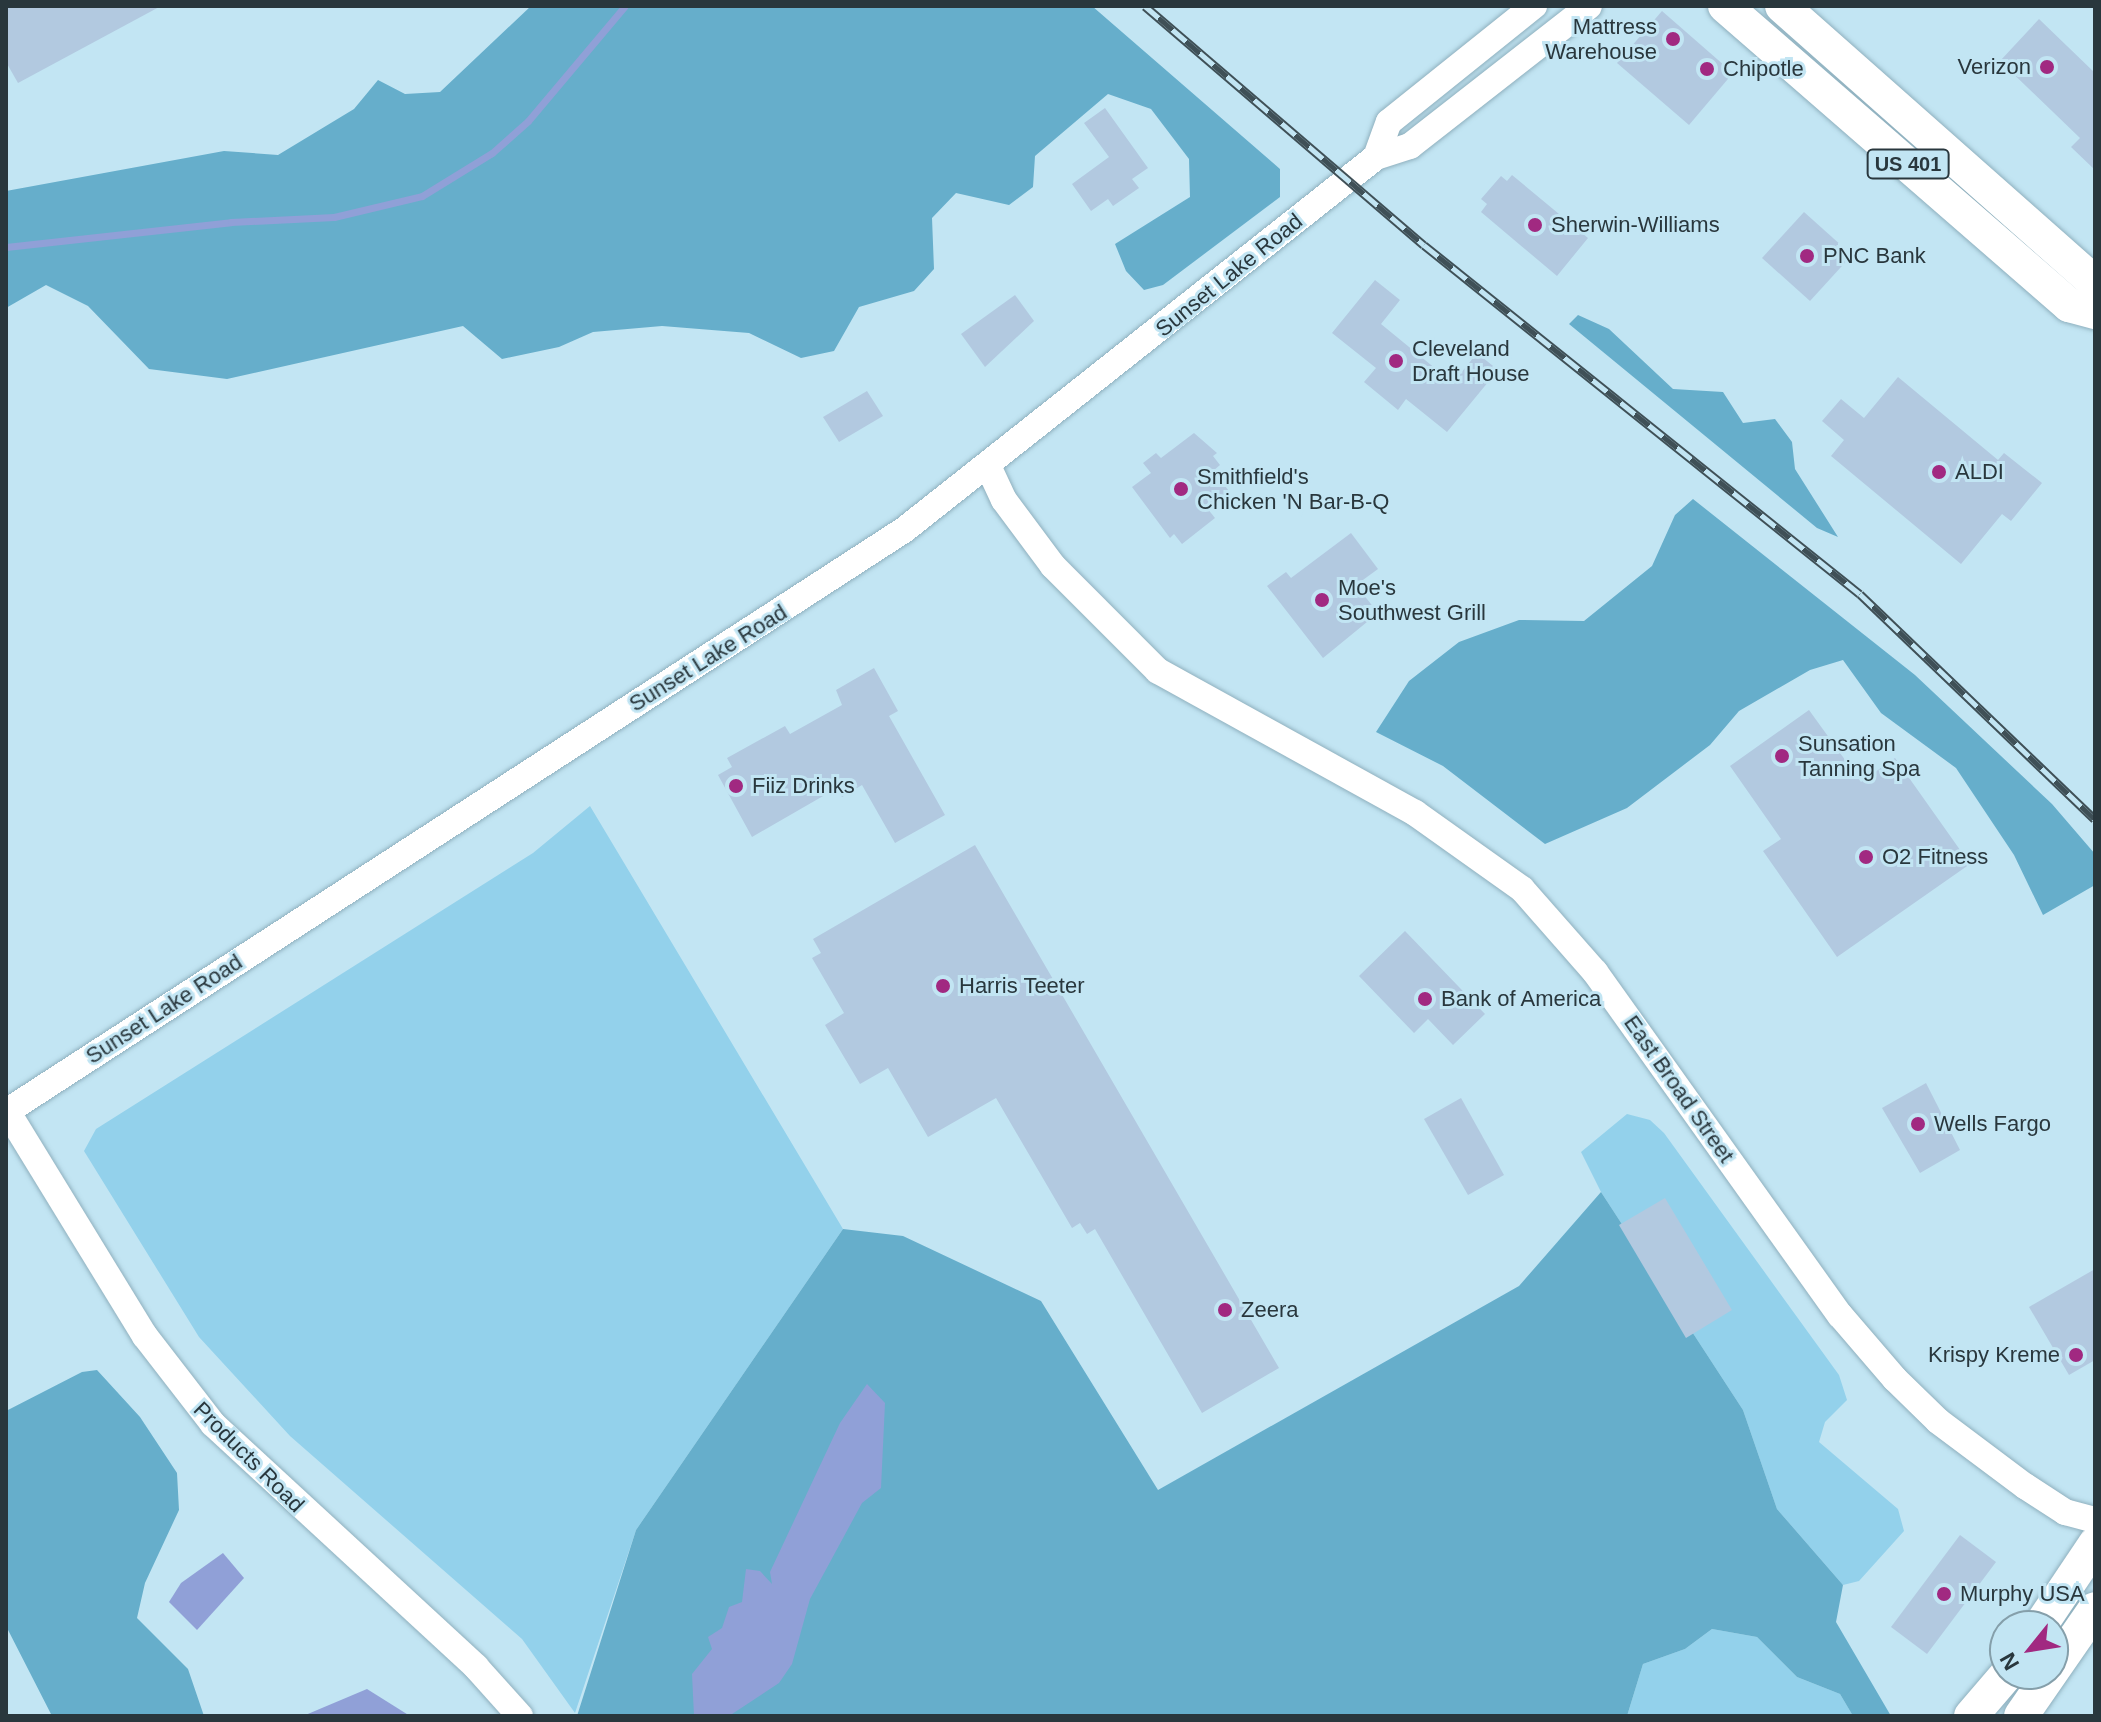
<!DOCTYPE html>
<html>
<head>
<meta charset="utf-8">
<style>
  body { margin:0 }
  #map { position:relative; width:2101px; height:1722px; overflow:hidden; background:#c2e5f3; font-family:Helvetica,sans-serif }
  div>[style] { position:absolute }
  .green>* { inset:0; background:#93d1eb }
  .forest>* { inset:0; background:#66aecb }
  .water>* { inset:0; background:#90a0d7 }
  .stream>* { height:7px; margin:-3.5px; padding:0 3.5px; transform-origin:3.5px; border-radius:3.5px; background:#90a0d7 }
  .building>* { inset:0; background:#b2c9e0 }
  .roads { filter:drop-shadow(0 0 2px #8fb0be) drop-shadow(0 0 2px #8fb0be) }
  .secondary>* { height:26px; margin:-13px; padding:0 13px; transform-origin:13px; border-radius:13px; background:#fff }
  .highway>* { height:34px; margin:-17px; padding:0 17px; transform-origin:17px; border-radius:17px; background:#fff }
  .rail>* { height:9px; margin-top:-4.5px; transform-origin:0; background:repeating-linear-gradient(90deg,#c2e5f3 0 18px,#3f5057 0 36px); box-sizing:border-box; border-block:2px solid #3f5057 }
  .dots>* { width:22px; height:22px; translate:-50% -50%; box-sizing:border-box; border:4px solid #c2e5f3; border-radius:50% }
  span { translate:-50% -50%; white-space:nowrap; text-align:center; line-height:1.15; -webkit-text-stroke:6px #c2e5f3; paint-order:stroke }
  .shield-label span { padding:2px 6px; background:#c2e5f3; border:2px solid; border-radius:6px; -webkit-text-stroke-width:0 }
  .shield-label { font-size:20px; color:#29373d; font-weight:700 }
  .poi-label { font-size:22px; color:#29373d }
  .right { translate:-100% -50%; text-align:right }
  .left { translate:0 -50%; text-align:left }
  .street-label { font-size:22px; color:#29373d }
  .frame { position:absolute; inset:0; border:8px solid #29373d; pointer-events:none }
  .north { position:absolute; left:1989px; top:1610px; width:80px; height:80px; box-sizing:border-box; background:#c2e5f3; border:2px solid #859faa; border-radius:50%; rotate:240deg; font-size:22px; font-weight:700; line-height:32px; text-align:center; color:#29373d }
  .north::after { content:''; display:block; margin:auto; width:28px; height:36px; background:#a12981; clip-path:polygon(50% 0,100% 100%,50% 72%,0 100%) }
</style>
</head>
<body>
<div id="map">
  <div class="green">
    <div style="clip-path:polygon(590px 806px,843px 1229px,636px 1530px,575px 1713px,522px 1639px,290px 1436px,199px 1337px,84px 1151px,96px 1129px,533px 853px)"></div>
    <div style="clip-path:polygon(1627px 1114px,1650px 1120px,1664px 1133px,1839px 1375px,1847px 1400px,1825px 1422px,1819px 1442px,1898px 1509px,1904px 1531px,1859px 1581px,1843px 1585px,1777px 1509px,1743px 1410px,1601px 1192px,1581px 1152px)"></div>
    <div style="clip-path:polygon(1712px 1629px,1757px 1637px,1797px 1677px,1840px 1694px,1853px 1716px,1627px 1716px,1643px 1664px,1685px 1649px)"></div>
  </div>
  <div class="forest">
    <div style="clip-path:polygon(531px 6px,1092px 6px,1280px 169px,1280px 197px,1163px 285px,1144px 290px,1126px 271px,1115px 244px,1190px 197px,1189px 159px,1151px 109px,1108px 94px,1035px 156px,1033px 187px,1009px 205px,956px 193px,932px 218px,934px 269px,914px 291px,859px 307px,834px 351px,801px 358px,749px 333px,662px 326px,593px 332px,559px 347px,502px 359px,463px 326px,227px 379px,149px 369px,88px 306px,46px 285px,6px 308px,6px 191px,224px 151px,278px 155px,354px 109px,378px 80px,405px 94px,440px 92px)"></div>
    <div style="clip-path:polygon(1578px 315px,1609px 329px,1673px 389px,1723px 392px,1743px 423px,1775px 419px,1792px 442px,1795px 469px,1838px 537px,1817px 528px,1569px 324px)"></div>
    <div style="clip-path:polygon(1693px 499px,1915px 675px,2052px 804px,2095px 854px,2095px 885px,2043px 915px,2014px 855px,1956px 768px,1881px 713px,1843px 660px,1810px 670px,1739px 711px,1710px 745px,1627px 808px,1545px 844px,1443px 766px,1376px 732px,1409px 681px,1459px 642px,1519px 620px,1584px 621px,1652px 566px,1675px 515px)"></div>
    <div style="clip-path:polygon(1601px 1192px,1743px 1410px,1777px 1509px,1843px 1585px,1836px 1622px,1891px 1716px,1853px 1716px,1840px 1694px,1797px 1677px,1757px 1637px,1712px 1629px,1685px 1649px,1643px 1664px,1627px 1716px,577px 1716px,636px 1530px,843px 1229px,903px 1236px,1041px 1301px,1158px 1490px,1519px 1286px)"></div>
    <div style="clip-path:polygon(97px 1370px,140px 1417px,177px 1473px,179px 1510px,145px 1583px,137px 1618px,188px 1669px,204px 1716px,52px 1716px,6px 1626px,6px 1411px,82px 1372px)"></div>
  </div>
  <div class="water">
    <div style="clip-path:polygon(867px 1384px,885px 1403px,881px 1488px,862px 1503px,810px 1599px,792px 1664px,779px 1683px,729px 1716px,694px 1716px,692px 1674px,712px 1649px,708px 1637px,722px 1628px,729px 1607px,742px 1602px,746px 1569px,760px 1571px,772px 1584px,770px 1572px,840px 1423px)"></div>
    <div style="clip-path:polygon(223px 1553px,244px 1578px,197px 1630px,169px 1602px,181px 1583px)"></div>
    <div style="clip-path:polygon(367px 1689px,410px 1716px,303px 1716px)"></div>
  </div>
  <div class="stream">
    <div style="left:6px;top:247px;width:226px;rotate:-6.3deg"></div>
    <div style="left:231px;top:222px;width:103px;rotate:-2.8deg"></div>
    <div style="left:334px;top:217px;width:90px;rotate:-13.4deg"></div>
    <div style="left:422px;top:196px;width:82px;rotate:-31.6deg"></div>
    <div style="left:492px;top:153px;width:48px;rotate:-41.6deg"></div>
    <div style="left:528px;top:121px;width:150px;rotate:-49.9deg"></div>
  </div>
  <div class="building">
    <div style="clip-path:polygon(6px 6px,161px 6px,18px 83px,6px 62px)"></div>
    <div style="clip-path:polygon(1662px 11px,1733px 73px,1689px 125px,1617px 63px)"></div>
    <div style="clip-path:polygon(2039px 19px,2095px 73px,2095px 170px,2071px 147px,2080px 138px,2000px 61px)"></div>
    <div style="clip-path:polygon(1105px 108px,1148px 168px,1132px 179px,1139px 188px,1113px 206px,1108px 199px,1091px 211px,1072px 184px,1109px 157px,1084px 123px)"></div>
    <div style="clip-path:polygon(1512px 175px,1588px 238px,1557px 276px,1481px 212px,1487px 204px,1481px 199px,1501px 176px,1507px 181px)"></div>
    <div style="clip-path:polygon(1804px 212px,1852px 255px,1810px 301px,1762px 258px)"></div>
    <div style="clip-path:polygon(1375px 280px,1400px 300px,1381px 324px,1453px 383px,1477px 353px,1498px 370px,1447px 432px,1406px 399px,1398px 410px,1364px 382px,1376px 368px,1332px 333px)"></div>
    <div style="clip-path:polygon(1015px 295px,1034px 321px,985px 367px,961px 334px)"></div>
    <div style="clip-path:polygon(1898px 377px,1998px 460px,2004px 453px,2042px 483px,2011px 521px,2002px 514px,1961px 564px,1831px 456px,1844px 440px,1822px 421px,1841px 399px,1864px 418px)"></div>
    <div style="clip-path:polygon(867px 391px,883px 416px,839px 442px,823px 417px)"></div>
    <div style="clip-path:polygon(1194px 433px,1217px 453px,1213px 456px,1220px 465px,1213px 471px,1229px 491px,1207px 508px,1215px 518px,1182px 544px,1174px 534px,1170px 538px,1132px 487px,1151px 473px,1143px 463px,1156px 453px,1161px 458px)"></div>
    <div style="clip-path:polygon(1351px 533px,1378px 569px,1356px 585px,1378px 613px,1323px 658px,1267px 586px,1286px 572px,1291px 578px)"></div>
    <div style="clip-path:polygon(874px 668px,898px 711px,889px 716px,945px 815px,895px 843px,862px 785px,842px 797px,837px 788px,752px 837px,718px 775px,732px 767px,727px 758px,785px 726px,790px 734px,842px 705px,836px 690px)"></div>
    <div style="clip-path:polygon(1809px 710px,1861px 782px,1895px 758px,1970px 864px,1837px 957px,1763px 851px,1781px 839px,1730px 766px)"></div>
    <div style="clip-path:polygon(975px 845px,1279px 1368px,1202px 1413px,1095px 1229px,1087px 1234px,1080px 1223px,1072px 1228px,996px 1098px,928px 1137px,888px 1068px,860px 1084px,825px 1025px,844px 1013px,812px 958px,821px 953px,813px 939px)"></div>
    <div style="clip-path:polygon(1405px 931px,1485px 1014px,1453px 1045px,1428px 1019px,1414px 1033px,1359px 976px)"></div>
    <div style="clip-path:polygon(1926px 1083px,1960px 1150px,1920px 1173px,1882px 1108px)"></div>
    <div style="clip-path:polygon(1461px 1098px,1504px 1175px,1468px 1195px,1424px 1119px)"></div>
    <div style="clip-path:polygon(1665px 1198px,1732px 1310px,1686px 1338px,1619px 1225px)"></div>
    <div style="clip-path:polygon(2095px 1269px,2095px 1360px,2069px 1375px,2029px 1307px)"></div>
    <div style="clip-path:polygon(1960px 1535px,1996px 1562px,1927px 1654px,1891px 1627px)"></div>
  </div>
  <div class="roads">
    <div class="secondary">
      <div style="left:1376px;top:157px;width:37px;rotate:-70deg"></div>
      <div style="left:1389px;top:122px;width:186px;rotate:-38.7deg"></div>
      <div style="left:989px;top:468px;width:35px;rotate:65deg"></div>
      <div style="left:1004px;top:500px;width:82px;rotate:53.4deg"></div>
      <div style="left:1053px;top:566px;width:148px;rotate:45deg"></div>
      <div style="left:1158px;top:671px;width:294px;rotate:28.9deg"></div>
      <div style="left:1415px;top:813px;width:131px;rotate:35.4deg"></div>
      <div style="left:1522px;top:889px;width:111px;rotate:48.7deg"></div>
      <div style="left:1595px;top:972px;width:422px;rotate:54.5deg"></div>
      <div style="left:1840px;top:1315px;width:84px;rotate:49.3deg"></div>
      <div style="left:1895px;top:1379px;width:60px;rotate:44.3deg"></div>
      <div style="left:1938px;top:1421px;width:109px;rotate:36.8deg"></div>
      <div style="left:2025px;top:1486px;width:48px;rotate:33deg"></div>
      <div style="left:2065px;top:1512px;width:31px;rotate:15deg"></div>
      <div style="left:7px;top:1111px;width:264px;rotate:58.5deg"></div>
      <div style="left:145px;top:1336px;width:111px;rotate:52.3deg"></div>
      <div style="left:213px;top:1424px;width:358px;rotate:42.7deg"></div>
      <div style="left:476px;top:1667px;width:66px;rotate:48.1deg"></div>
      <div style="left:6px;top:1112px;width:1070px;rotate:-32.95deg"></div>
      <div style="left:904px;top:530px;width:602px;rotate:-38.32deg"></div>
      <div style="left:1376px;top:157px;width:36px;rotate:-18deg"></div>
      <div style="left:1410px;top:146px;width:227px;rotate:-38deg"></div>
    </div>
    <div class="highway">
      <div style="left:1725px;top:6px;width:456px;rotate:41deg"></div>
      <div style="left:2069px;top:305px;width:27px;rotate:15deg"></div>
      <div style="left:1782px;top:6px;width:418px;rotate:41.5deg"></div>
      <div style="left:2040px;top:1626px;width:99px;rotate:-56.1deg"></div>
      <div style="left:1971px;top:1716px;width:55px;rotate:-49.4deg"></div>
      <div style="left:2021px;top:1716px;width:130px;rotate:-55.3deg"></div>
    </div>
  </div>
  <div class="rail">
    <div style="left:1145px;top:6px;width:367px;rotate:40.6deg"></div>
    <div style="left:1424px;top:245px;width:558px;rotate:38.68deg"></div>
    <div style="left:1860px;top:594px;width:325px;rotate:43.8deg"></div>
  </div>
  <div class="dots">
    <div style="left:1673px;top:39px;background:#a12981"></div>
    <div style="left:2047px;top:67px;background:#a12981"></div>
    <div style="left:1707px;top:69px;background:#a12981"></div>
    <div style="left:1535px;top:225px;background:#a12981"></div>
    <div style="left:1807px;top:256px;background:#a12981"></div>
    <div style="left:1396px;top:361px;background:#a12981"></div>
    <div style="left:1939px;top:472px;background:#a12981"></div>
    <div style="left:1181px;top:489px;background:#a12981"></div>
    <div style="left:1322px;top:600px;background:#a12981"></div>
    <div style="left:1782px;top:756px;background:#a12981"></div>
    <div style="left:736px;top:786px;background:#a12981"></div>
    <div style="left:1866px;top:857px;background:#a12981"></div>
    <div style="left:943px;top:986px;background:#a12981"></div>
    <div style="left:1425px;top:999px;background:#a12981"></div>
    <div style="left:1918px;top:1124px;background:#a12981"></div>
    <div style="left:1225px;top:1310px;background:#a12981"></div>
    <div style="left:2076px;top:1355px;background:#a12981"></div>
    <div style="left:1944px;top:1594px;background:#a12981"></div>
  </div>
  <div class="shield-label">
    <span style="left:1908px;top:164px">US 401</span>
  </div>
  <div class="poi-label">
    <span class="right" style="left:1657px;top:39px">Mattress<br>Warehouse</span>
    <span class="right" style="left:2031px;top:67px">Verizon</span>
    <span class="left" style="left:1723px;top:69px">Chipotle</span>
    <span class="left" style="left:1551px;top:225px">Sherwin-Williams</span>
    <span class="left" style="left:1823px;top:256px">PNC Bank</span>
    <span class="left" style="left:1412px;top:361px">Cleveland<br>Draft House</span>
    <span class="left" style="left:1955px;top:472px">ALDI</span>
    <span class="left" style="left:1197px;top:489px">Smithfield's<br>Chicken 'N Bar-B-Q</span>
    <span class="left" style="left:1338px;top:600px">Moe's<br>Southwest Grill</span>
    <span class="left" style="left:1798px;top:756px">Sunsation<br>Tanning Spa</span>
    <span class="left" style="left:752px;top:786px">Fiiz Drinks</span>
    <span class="left" style="left:1882px;top:857px">O2 Fitness</span>
    <span class="left" style="left:959px;top:986px">Harris Teeter</span>
    <span class="left" style="left:1441px;top:999px">Bank of America</span>
    <span class="left" style="left:1934px;top:1124px">Wells Fargo</span>
    <span class="left" style="left:1241px;top:1310px">Zeera</span>
    <span class="right" style="left:2060px;top:1355px">Krispy Kreme</span>
    <span class="left" style="left:1960px;top:1594px">Murphy USA</span>
  </div>
  <div class="street-label">
    <span style="left:1229px;top:275px;rotate:-39deg">Sunset Lake Road</span>
    <span style="left:708px;top:658px;rotate:-32deg">Sunset Lake Road</span>
    <span style="left:164px;top:1009px;rotate:-33deg">Sunset Lake Road</span>
    <span style="left:1679px;top:1089px;rotate:55deg">East Broad Street</span>
    <span style="left:249px;top:1457px;rotate:45deg">Products Road</span>
  </div>
  <div class="frame"></div>
  <div class="north">N</div>
</div>
</body>
</html>
